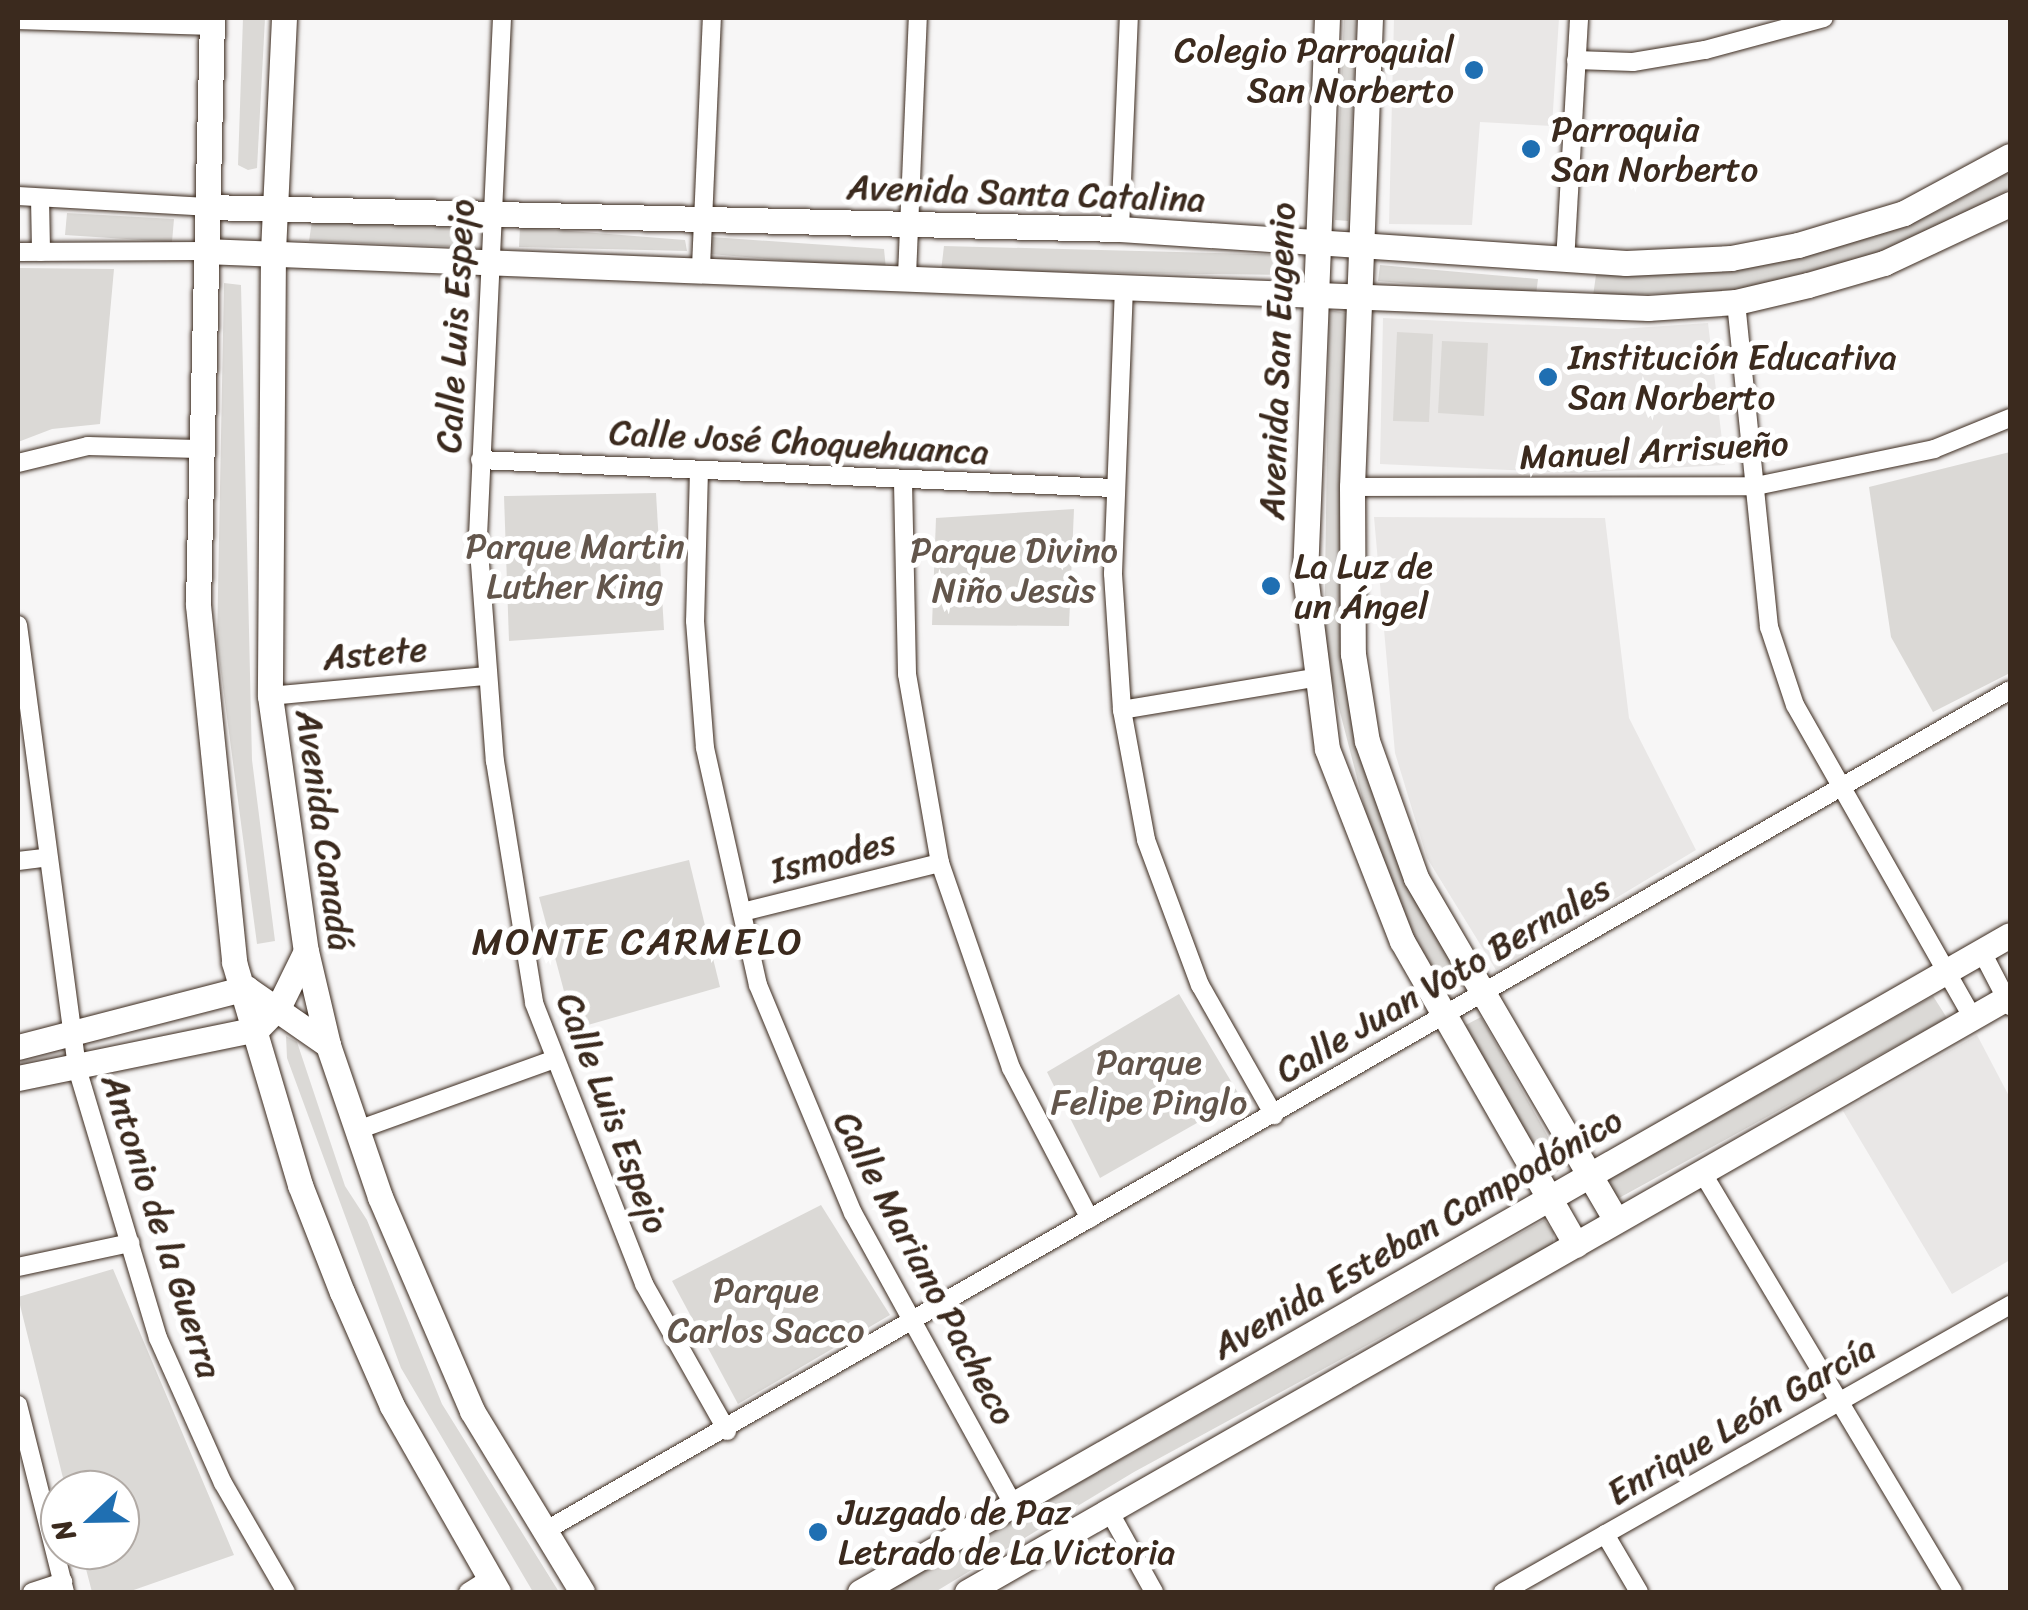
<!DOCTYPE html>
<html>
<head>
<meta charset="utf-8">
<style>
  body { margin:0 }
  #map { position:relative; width:2028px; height:1610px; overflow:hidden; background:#f7f6f6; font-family:Sriracha,sans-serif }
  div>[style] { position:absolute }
  .built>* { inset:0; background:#e9e7e6 }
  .green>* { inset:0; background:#dbd9d6 }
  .roads { filter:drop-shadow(0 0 2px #3b2a1e) drop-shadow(0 0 2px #3b2a1e) }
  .street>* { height:18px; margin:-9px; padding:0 9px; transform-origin:9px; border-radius:9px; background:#fff }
  .secondary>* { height:25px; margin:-12.5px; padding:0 12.5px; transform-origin:12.5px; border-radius:12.5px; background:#fff }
  .dots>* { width:28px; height:28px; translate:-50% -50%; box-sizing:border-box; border:5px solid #fff; border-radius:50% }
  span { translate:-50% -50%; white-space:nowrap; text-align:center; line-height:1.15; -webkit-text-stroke:10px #fff; paint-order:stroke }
  .poi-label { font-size:35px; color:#3b2a1e }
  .right { translate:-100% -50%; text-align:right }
  .left { translate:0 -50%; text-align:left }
  .street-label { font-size:35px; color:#3b2a1e }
  .park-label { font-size:35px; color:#63564c }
  .neighbourhood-label { font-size:38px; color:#3b2a1e; letter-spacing:2.5px }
  .frame { position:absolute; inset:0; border:20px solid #3b2a1e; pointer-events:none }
  .north { position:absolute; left:40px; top:1470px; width:100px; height:100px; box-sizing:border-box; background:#fff; border:2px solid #b1aaa5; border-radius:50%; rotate:248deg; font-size:28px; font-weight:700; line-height:40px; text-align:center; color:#3b2a1e }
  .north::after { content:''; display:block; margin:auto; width:35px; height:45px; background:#1f6fb2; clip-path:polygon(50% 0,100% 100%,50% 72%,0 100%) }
</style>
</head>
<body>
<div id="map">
  <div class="built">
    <div style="clip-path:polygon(1394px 18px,1559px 18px,1552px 126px,1480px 122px,1472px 225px,1389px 224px)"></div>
    <div style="clip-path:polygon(1383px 318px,1619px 329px,1708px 323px,1725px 465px,1572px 473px,1380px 464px)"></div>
    <div style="clip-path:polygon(1374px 517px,1605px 518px,1629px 718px,1696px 850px,1496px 970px,1427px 858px,1395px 753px)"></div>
    <div style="clip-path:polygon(1977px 1035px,2010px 1098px,2010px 1260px,1952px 1294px,1843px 1111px)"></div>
  </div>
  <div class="green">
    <div style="clip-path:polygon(243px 18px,265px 18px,257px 168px,248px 170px,238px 165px)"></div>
    <div style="clip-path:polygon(1344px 18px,1357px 18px,1348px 221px,1335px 220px)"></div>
    <div style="clip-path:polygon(2010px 172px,2010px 189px,1907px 246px,1735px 291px,1593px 296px,1596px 275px,1732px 265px,1856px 241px,1936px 212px)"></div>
    <div style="clip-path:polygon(67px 213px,174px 219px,172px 242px,65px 235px)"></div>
    <div style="clip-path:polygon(312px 221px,465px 227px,464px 247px,309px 241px)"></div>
    <div style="clip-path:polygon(520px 227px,685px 240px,687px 251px,519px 247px)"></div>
    <div style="clip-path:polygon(711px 237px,884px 249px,886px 269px,710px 254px)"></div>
    <div style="clip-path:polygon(944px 246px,1290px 255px,1289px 275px,941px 271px)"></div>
    <div style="clip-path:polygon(1380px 265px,1538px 279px,1536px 295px,1378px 281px)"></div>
    <div style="clip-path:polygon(18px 268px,114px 269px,100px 424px,52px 429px,18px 442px)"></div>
    <div style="clip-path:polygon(224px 283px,241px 285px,252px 760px,275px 941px,257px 944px,217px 642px)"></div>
    <div style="clip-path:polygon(1329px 310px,1346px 313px,1363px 751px,1387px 836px,1463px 986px,1443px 995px,1380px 867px,1324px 650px)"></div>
    <div style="clip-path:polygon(1397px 332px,1433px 334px,1429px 422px,1393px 421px)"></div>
    <div style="clip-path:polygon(1442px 341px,1488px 343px,1484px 416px,1438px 413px)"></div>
    <div style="clip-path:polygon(2010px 452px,2010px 673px,1933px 712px,1891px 637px,1869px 487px)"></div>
    <div style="clip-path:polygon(656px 493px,664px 630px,509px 641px,504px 496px)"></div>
    <div style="clip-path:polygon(1074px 509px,1069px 626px,932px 625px,936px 518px)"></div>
    <div style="clip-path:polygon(689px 860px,720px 987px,574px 1029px,539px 897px)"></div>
    <div style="clip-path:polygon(1179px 994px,1241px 1098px,1100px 1178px,1047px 1072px)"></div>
    <div style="clip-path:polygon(1933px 996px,1947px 1018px,1619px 1198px,1611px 1194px,1610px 1179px)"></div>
    <div style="clip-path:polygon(1481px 1017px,1565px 1167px,1547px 1178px,1462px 1027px)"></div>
    <div style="clip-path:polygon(286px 1036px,297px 1042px,345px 1186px,367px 1220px,442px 1404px,559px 1592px,533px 1592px,401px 1368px,287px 1058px)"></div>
    <div style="clip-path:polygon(821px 1205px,890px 1315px,738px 1404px,672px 1281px)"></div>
    <div style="clip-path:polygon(1544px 1220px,1554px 1232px,1553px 1244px,1134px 1472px,935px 1592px,886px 1592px)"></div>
    <div style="clip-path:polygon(113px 1269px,234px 1555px,128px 1592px,92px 1592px,81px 1550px,120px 1550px,120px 1490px,66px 1490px,18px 1297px)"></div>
  </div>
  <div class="roads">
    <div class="street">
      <div style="left:502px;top:18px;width:520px;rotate:92.65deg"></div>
      <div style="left:478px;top:537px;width:225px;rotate:85.7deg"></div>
      <div style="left:495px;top:761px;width:245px;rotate:80.8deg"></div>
      <div style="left:534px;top:1003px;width:302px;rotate:68.6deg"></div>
      <div style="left:644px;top:1284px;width:169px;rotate:60.5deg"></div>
      <div style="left:18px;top:20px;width:194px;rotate:1.8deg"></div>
      <div style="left:1576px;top:60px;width:57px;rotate:2deg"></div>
      <div style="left:1633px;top:62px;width:73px;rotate:-9.5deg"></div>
      <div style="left:1705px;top:50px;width:123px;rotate:-15.1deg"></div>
      <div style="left:18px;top:196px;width:189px;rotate:3.3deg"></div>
      <div style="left:40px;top:198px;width:54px;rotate:88.9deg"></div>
      <div style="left:1120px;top:229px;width:211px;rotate:-87.6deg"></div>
      <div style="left:18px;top:252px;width:186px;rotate:-0.3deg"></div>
      <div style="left:1565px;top:262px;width:244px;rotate:-86.7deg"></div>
      <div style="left:701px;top:267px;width:249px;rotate:-87.5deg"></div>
      <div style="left:907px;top:276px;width:258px;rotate:-87.6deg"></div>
      <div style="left:1124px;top:287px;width:287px;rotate:92.2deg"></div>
      <div style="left:1113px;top:574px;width:136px;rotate:86.2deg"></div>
      <div style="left:1122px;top:710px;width:132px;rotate:79.5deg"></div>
      <div style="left:1146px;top:840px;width:155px;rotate:69.6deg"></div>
      <div style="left:1200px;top:985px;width:150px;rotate:60.4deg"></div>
      <div style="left:1736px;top:302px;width:327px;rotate:84.2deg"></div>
      <div style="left:1769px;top:627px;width:82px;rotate:71.6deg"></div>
      <div style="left:1795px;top:705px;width:360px;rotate:60.4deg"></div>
      <div style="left:480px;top:460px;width:635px;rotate:2.53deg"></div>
      <div style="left:18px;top:463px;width:72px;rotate:-13.7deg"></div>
      <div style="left:88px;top:446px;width:110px;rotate:1.6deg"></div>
      <div style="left:699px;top:470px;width:151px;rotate:91.5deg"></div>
      <div style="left:695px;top:621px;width:127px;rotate:85.5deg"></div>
      <div style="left:705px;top:748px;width:243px;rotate:77.4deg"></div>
      <div style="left:758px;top:985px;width:247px;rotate:67.4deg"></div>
      <div style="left:853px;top:1213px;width:332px;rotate:61.2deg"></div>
      <div style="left:903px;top:482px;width:192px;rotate:88.8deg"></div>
      <div style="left:907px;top:674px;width:192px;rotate:80.1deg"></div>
      <div style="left:940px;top:863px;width:217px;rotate:70.9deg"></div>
      <div style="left:1011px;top:1068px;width:170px;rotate:62.4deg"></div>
      <div style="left:1352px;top:487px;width:404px;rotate:-0.1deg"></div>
      <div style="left:1756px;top:486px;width:182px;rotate:-11.7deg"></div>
      <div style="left:1934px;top:449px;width:82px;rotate:-22.2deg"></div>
      <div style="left:18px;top:625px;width:447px;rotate:82.4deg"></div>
      <div style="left:77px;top:1068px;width:282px;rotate:73.3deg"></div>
      <div style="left:158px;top:1338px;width:159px;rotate:65.9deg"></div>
      <div style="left:223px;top:1483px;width:126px;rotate:60deg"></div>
      <div style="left:270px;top:696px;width:217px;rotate:-5.3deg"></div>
      <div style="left:1122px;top:710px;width:195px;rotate:-9.5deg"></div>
      <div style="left:18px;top:861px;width:26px;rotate:-7deg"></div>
      <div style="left:742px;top:912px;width:204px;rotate:-13.9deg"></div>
      <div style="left:1982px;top:952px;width:61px;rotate:62.6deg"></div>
      <div style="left:355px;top:1131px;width:209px;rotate:-19.8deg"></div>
      <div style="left:1702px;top:1172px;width:489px;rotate:59.1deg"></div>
      <div style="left:18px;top:1267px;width:115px;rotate:-12.1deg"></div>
      <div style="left:18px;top:1405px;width:193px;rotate:75.9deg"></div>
      <div style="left:1109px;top:1511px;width:93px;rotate:60.9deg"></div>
      <div style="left:543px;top:1532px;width:1691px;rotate:-29.85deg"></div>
      <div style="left:1605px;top:1534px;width:67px;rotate:59.6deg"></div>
      <div style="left:32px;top:1592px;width:33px;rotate:-18deg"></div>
      <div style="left:468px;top:1592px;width:25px;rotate:-32deg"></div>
      <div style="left:1503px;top:1592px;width:583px;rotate:-29.51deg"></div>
    </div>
    <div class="secondary">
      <div style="left:212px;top:18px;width:587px;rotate:91.37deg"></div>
      <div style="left:198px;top:605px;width:359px;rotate:84.2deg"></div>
      <div style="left:234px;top:962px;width:233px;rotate:73.5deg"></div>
      <div style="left:300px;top:1185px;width:115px;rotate:68.6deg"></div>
      <div style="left:342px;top:1292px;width:124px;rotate:66.3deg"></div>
      <div style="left:392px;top:1406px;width:214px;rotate:60.3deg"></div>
      <div style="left:284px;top:18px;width:232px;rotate:92.7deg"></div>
      <div style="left:273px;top:250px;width:446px;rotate:90.4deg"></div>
      <div style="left:270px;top:696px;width:258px;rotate:82deg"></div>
      <div style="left:306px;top:951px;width:97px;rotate:76.8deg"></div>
      <div style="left:328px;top:1045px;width:161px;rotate:71.1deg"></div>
      <div style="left:380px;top:1197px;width:233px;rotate:66.7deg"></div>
      <div style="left:472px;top:1411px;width:212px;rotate:58.7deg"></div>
      <div style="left:1327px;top:18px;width:557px;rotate:92.26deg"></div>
      <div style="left:1305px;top:575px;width:175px;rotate:82.8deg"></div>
      <div style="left:1327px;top:749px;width:206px;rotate:68.7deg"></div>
      <div style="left:1402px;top:941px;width:350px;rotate:60.2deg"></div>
      <div style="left:1370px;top:18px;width:469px;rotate:92.2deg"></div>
      <div style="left:1352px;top:487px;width:167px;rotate:89.7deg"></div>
      <div style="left:1353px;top:654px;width:88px;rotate:80.9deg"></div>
      <div style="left:1367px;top:741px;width:145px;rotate:70.3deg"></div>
      <div style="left:1416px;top:878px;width:396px;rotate:59.7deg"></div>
      <div style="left:207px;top:207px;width:913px;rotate:1.38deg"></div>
      <div style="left:1120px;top:229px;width:507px;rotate:3.84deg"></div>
      <div style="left:1626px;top:263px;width:105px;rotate:-2.7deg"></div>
      <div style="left:1731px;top:258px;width:68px;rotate:-11deg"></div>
      <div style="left:1798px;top:245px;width:111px;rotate:-16.8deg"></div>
      <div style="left:1904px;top:213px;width:120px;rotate:-28.3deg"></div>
      <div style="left:204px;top:251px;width:1445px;rotate:2.26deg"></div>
      <div style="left:1648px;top:308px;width:88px;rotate:-3.9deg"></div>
      <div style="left:1736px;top:302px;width:74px;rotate:-13.3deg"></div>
      <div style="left:1808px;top:285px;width:79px;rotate:-16.1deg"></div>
      <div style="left:1884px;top:263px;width:139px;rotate:-25.1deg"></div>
      <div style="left:18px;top:1047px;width:236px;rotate:-14.5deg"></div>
      <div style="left:246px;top:988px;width:100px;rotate:34.8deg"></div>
      <div style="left:18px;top:1078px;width:244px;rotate:-11.6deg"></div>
      <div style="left:257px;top:1029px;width:32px;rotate:-46deg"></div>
      <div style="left:279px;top:1006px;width:61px;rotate:-63.9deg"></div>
      <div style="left:860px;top:1592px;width:1324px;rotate:-29.74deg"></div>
      <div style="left:967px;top:1592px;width:1201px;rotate:-29.74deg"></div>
    </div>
  </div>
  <div class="dots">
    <div style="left:1474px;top:70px;background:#1f6fb2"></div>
    <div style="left:1531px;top:149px;background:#1f6fb2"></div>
    <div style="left:1548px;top:377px;background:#1f6fb2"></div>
    <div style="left:1271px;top:586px;background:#1f6fb2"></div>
    <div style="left:818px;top:1532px;background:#1f6fb2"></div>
  </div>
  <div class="poi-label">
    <span class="right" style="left:1454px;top:70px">Colegio Parroquial<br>San Norberto</span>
    <span class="left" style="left:1551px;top:149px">Parroquia<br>San Norberto</span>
    <span class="left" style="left:1568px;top:377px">Institución Educativa<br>San Norberto</span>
    <span class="left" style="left:1294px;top:586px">La Luz de<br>un Ángel</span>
    <span class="left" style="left:838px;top:1532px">Juzgado de Paz<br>Letrado de La Victoria</span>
  </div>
  <div class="street-label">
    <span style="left:1026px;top:193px;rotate:2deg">Avenida Santa Catalina</span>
    <span style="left:455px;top:326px;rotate:-87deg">Calle Luis Espejo</span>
    <span style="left:1277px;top:361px;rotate:-88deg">Avenida San Eugenio</span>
    <span style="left:799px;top:442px;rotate:3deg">Calle José Choquehuanca</span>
    <span style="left:1654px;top:450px;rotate:-3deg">Manuel Arrisueño</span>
    <span style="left:375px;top:653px;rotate:-5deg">Astete</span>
    <span style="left:325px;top:830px;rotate:82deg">Avenida Canadá</span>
    <span style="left:833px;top:856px;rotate:-14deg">Ismodes</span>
    <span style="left:1443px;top:979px;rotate:-30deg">Calle Juan Voto Bernales</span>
    <span style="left:613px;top:1113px;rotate:69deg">Calle Luis Espejo</span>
    <span style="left:162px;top:1226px;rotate:72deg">Antonio de la Guerra</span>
    <span style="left:1417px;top:1233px;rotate:-30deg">Avenida Esteban Campodónico</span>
    <span style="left:925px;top:1268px;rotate:62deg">Calle Mariano Pacheco</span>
    <span style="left:1741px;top:1420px;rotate:-30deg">Enrique León García</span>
  </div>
  <div class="park-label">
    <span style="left:575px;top:566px">Parque Martin<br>Luther King</span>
    <span style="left:1014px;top:570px">Parque Divino<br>Niño Jesùs</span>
    <span style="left:1149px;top:1082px">Parque<br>Felipe Pinglo</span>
    <span style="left:766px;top:1310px">Parque<br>Carlos Sacco</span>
  </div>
  <div class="neighbourhood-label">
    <span style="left:638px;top:942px">MONTE CARMELO</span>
  </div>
  <div class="frame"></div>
  <div class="north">N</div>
</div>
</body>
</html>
